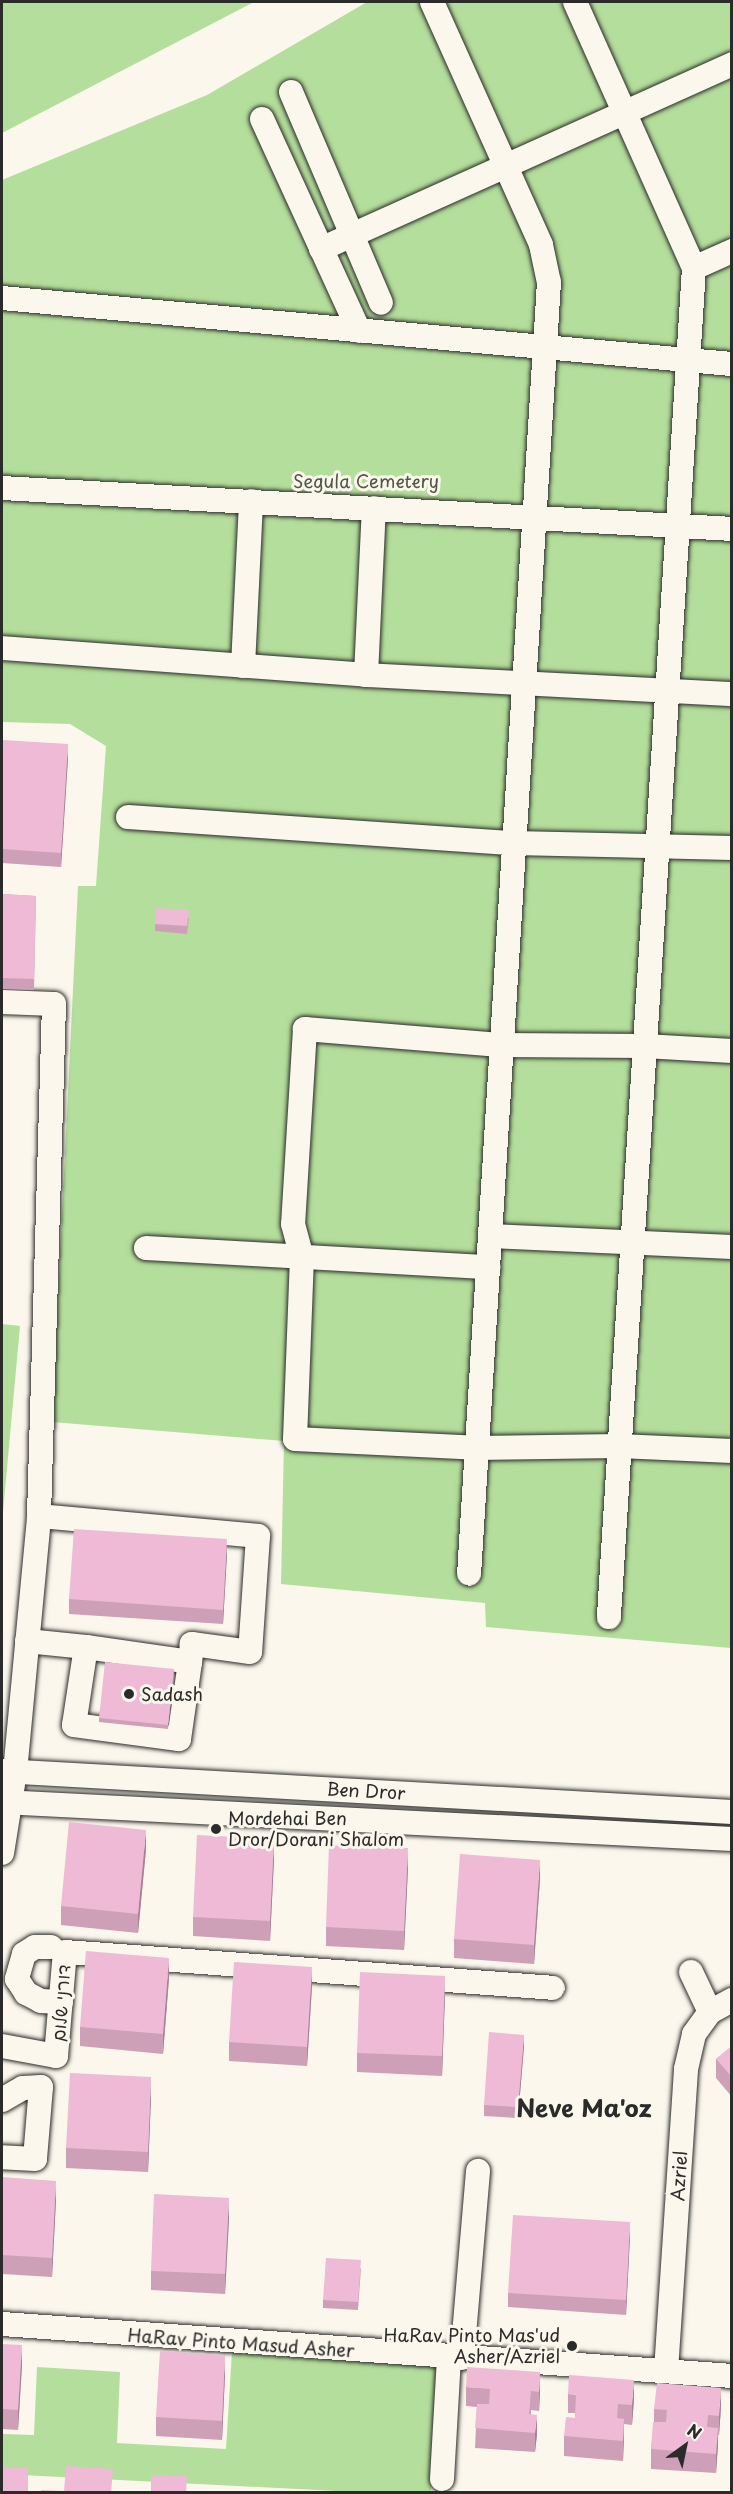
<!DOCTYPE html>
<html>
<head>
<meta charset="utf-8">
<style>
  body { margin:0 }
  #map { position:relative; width:733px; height:2494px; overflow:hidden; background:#fbf7ec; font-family:"Playpen Sans","Playpen Sans Hebrew",sans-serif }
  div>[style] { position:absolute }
  .green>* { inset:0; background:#b4de9b }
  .roads { filter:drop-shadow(0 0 2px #2b2b2b) drop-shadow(0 0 2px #2b2b2b) }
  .minor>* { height:24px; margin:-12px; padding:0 12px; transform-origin:12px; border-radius:12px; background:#fbf7ec }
  .wall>* { inset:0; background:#cda0b7 }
  .shaded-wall>* { inset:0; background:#a78295 }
  .building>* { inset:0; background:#eebad5 }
  .dots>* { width:16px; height:16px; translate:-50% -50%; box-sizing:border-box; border:3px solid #fbf7ec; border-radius:50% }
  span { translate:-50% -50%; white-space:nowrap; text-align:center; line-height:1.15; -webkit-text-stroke:6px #fbf7ec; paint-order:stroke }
  .park-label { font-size:18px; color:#4d5847 }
  .poi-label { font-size:18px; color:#2b2b2b }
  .left { translate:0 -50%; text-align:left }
  .right { translate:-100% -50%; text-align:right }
  .street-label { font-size:18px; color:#2b2b2b }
  .district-label { font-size:24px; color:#2b2b2b; font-weight:700 }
  .frame { position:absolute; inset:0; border:3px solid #2b2b2b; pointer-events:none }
  .north { position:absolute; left:655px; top:2416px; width:60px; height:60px; -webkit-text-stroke:4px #fbf7ec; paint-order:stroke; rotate:33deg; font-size:16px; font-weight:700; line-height:24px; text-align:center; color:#2b2b2b }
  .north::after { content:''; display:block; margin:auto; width:21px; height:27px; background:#2b2b2b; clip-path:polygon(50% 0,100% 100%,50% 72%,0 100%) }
</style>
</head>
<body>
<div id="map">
  <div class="green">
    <div style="clip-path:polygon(2px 2px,254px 2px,2px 133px)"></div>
    <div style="clip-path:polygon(367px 2px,731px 2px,731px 1648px,486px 1627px,485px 1603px,281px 1584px,284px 1441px,52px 1422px,78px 886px,96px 886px,106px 746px,70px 724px,2px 722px,2px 180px,207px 95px)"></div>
    <div style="clip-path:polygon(2px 1324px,20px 1326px,2px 1523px)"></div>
    <div style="clip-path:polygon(232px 2351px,437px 2362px,431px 2492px,355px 2492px,2px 2474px,2px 2434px,34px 2435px,37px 2367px,120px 2372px,117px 2443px,226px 2449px)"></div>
  </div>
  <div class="roads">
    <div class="minor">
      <div style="left:432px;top:2px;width:266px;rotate:65.8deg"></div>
      <div style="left:541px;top:245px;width:38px;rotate:78deg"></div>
      <div style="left:549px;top:282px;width:1294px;rotate:93.54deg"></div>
      <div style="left:575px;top:2px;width:291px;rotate:65.9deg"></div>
      <div style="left:694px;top:268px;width:1352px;rotate:93.61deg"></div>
      <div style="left:291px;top:92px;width:229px;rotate:66.9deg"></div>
      <div style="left:262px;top:119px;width:233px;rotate:65.4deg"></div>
      <div style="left:321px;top:249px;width:451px;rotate:-24.2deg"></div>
      <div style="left:694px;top:268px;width:42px;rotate:-24.1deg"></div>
      <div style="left:2px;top:298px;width:733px;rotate:5.17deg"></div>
      <div style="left:2px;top:488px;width:731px;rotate:3.21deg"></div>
      <div style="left:2px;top:648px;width:365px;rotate:4.2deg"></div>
      <div style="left:366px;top:675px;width:366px;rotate:3deg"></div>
      <div style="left:243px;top:666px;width:165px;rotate:-87.2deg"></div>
      <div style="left:366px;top:675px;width:167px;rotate:-87.3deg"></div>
      <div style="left:128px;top:817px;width:386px;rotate:3.9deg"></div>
      <div style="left:513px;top:843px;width:219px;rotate:1.3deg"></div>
      <div style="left:2px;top:1002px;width:52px;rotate:2.2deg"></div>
      <div style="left:54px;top:1004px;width:512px;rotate:91.68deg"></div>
      <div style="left:732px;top:1051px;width:88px;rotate:-176.7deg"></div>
      <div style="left:644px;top:1046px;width:144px;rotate:-179.6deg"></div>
      <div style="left:500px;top:1045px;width:196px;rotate:-175.3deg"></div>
      <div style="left:305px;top:1029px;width:195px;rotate:93.5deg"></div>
      <div style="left:293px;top:1224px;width:34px;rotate:75deg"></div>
      <div style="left:302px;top:1257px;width:182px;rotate:92.2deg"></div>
      <div style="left:295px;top:1439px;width:181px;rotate:2.8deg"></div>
      <div style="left:476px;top:1448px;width:143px;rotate:-0.8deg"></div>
      <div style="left:619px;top:1446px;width:113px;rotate:2.5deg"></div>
      <div style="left:490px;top:1236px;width:242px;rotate:2.6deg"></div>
      <div style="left:146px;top:1248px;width:343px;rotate:3.2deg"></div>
      <div style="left:27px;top:1641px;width:59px;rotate:5.8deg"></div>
      <div style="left:86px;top:1647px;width:105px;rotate:8.2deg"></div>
      <div style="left:190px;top:1662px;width:78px;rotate:98.1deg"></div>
      <div style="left:179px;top:1739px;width:106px;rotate:-172.4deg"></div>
      <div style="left:74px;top:1725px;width:79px;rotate:-81.3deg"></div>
      <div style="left:2px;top:1771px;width:731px;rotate:3.21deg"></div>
      <div style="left:2px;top:1802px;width:731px;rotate:2.9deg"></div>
      <div style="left:2px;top:1853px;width:82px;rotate:-80.9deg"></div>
      <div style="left:15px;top:1772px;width:257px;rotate:-84.6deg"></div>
      <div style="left:39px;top:1516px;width:220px;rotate:5.2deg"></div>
      <div style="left:258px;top:1536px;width:116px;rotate:93.9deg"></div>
      <div style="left:250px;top:1652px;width:59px;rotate:-172.1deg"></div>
      <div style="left:192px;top:1644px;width:18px;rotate:96deg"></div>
      <div style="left:51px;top:1947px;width:16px;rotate:180deg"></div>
      <div style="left:35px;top:1947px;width:13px;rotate:148deg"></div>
      <div style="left:24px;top:1954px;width:26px;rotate:106deg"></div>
      <div style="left:17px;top:1979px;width:17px;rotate:57deg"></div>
      <div style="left:26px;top:1993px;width:17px;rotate:28deg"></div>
      <div style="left:41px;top:2001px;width:20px;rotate:3deg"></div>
      <div style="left:691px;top:1972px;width:44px;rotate:64.6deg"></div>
      <div style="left:2px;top:2046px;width:55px;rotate:10.5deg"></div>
      <div style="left:56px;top:2056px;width:104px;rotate:-85.1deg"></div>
      <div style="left:65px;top:1952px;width:489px;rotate:4.2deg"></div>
      <div style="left:2px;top:2100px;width:24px;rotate:-30deg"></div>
      <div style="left:23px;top:2088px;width:18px;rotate:-3deg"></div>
      <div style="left:41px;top:2087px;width:72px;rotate:94.8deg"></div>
      <div style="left:35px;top:2159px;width:33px;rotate:-177deg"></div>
      <div style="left:2px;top:2324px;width:732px;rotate:4.07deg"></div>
      <div style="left:462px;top:2358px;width:188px;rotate:-85.1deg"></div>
      <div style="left:666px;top:2371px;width:303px;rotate:-86.2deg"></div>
      <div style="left:686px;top:2069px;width:36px;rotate:-77deg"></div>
      <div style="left:694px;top:2034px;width:27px;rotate:-54deg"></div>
      <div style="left:710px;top:2012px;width:25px;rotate:-29deg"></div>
      <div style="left:442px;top:2479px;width:122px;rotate:-86.7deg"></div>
    </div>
  </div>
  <div class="wall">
    <div style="clip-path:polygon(2px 740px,68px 758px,61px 867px,2px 863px)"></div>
    <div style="clip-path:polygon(2px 894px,36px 896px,34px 990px,2px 989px)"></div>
    <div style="clip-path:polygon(189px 918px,187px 934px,155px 931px,155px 924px)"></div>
    <div style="clip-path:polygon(227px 1554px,223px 1624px,69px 1614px,69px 1599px)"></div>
    <div style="clip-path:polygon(174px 1669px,168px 1729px,99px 1722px,99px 1718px)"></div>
    <div style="clip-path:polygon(146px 1849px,138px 1933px,61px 1925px,61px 1906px)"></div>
    <div style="clip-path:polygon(274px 1859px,270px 1941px,193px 1936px,193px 1917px)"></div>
    <div style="clip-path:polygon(408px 1868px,404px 1950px,326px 1946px,326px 1927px)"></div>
    <div style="clip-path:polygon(540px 1879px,534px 1964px,454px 1958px,454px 1939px)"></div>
    <div style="clip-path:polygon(169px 1978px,163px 2054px,80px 2046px,80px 2027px)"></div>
    <div style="clip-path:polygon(312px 1986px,307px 2066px,229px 2061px,229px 2042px)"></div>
    <div style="clip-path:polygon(445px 1995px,442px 2076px,357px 2072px,357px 2053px)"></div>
    <div style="clip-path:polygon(524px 2046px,518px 2118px,484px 2116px,484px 2105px)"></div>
    <div style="clip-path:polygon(732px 2046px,732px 2097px,716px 2078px,716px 2059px)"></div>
    <div style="clip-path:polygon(151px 2097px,148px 2172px,66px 2168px,66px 2148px)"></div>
    <div style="clip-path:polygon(2px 2177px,56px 2200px,52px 2277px,2px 2274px)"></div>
    <div style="clip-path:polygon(229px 2218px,225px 2294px,151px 2290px,151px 2271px)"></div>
    <div style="clip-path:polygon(630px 2236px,626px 2315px,508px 2307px,508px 2293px)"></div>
    <div style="clip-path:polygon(361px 2268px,358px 2310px,323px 2308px,323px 2300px)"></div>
    <div style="clip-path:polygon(2px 2344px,22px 2365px,18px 2430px,2px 2429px)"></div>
    <div style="clip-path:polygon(225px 2374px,222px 2440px,156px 2436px,156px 2417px)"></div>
    <div style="clip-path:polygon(466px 2387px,540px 2391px,539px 2411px,531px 2410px,531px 2414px,537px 2434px,535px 2452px,475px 2448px,477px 2407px,466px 2406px)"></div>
    <div style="clip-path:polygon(568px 2394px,634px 2399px,632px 2425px,624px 2424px,623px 2461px,564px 2456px,564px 2436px,575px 2418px,575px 2413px,568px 2413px)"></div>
    <div style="clip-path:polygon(721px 2407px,719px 2435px,718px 2435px,716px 2473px,651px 2469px,651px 2449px,654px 2422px,654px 2409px)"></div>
  </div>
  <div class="shaded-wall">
    <div style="clip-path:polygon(68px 744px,68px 758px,61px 867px,61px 853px)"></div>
    <div style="clip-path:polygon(227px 1539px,227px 1554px,223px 1624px,223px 1610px)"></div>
    <div style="clip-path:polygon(146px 1830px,146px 1849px,138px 1933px,138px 1914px)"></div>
    <div style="clip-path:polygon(274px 1839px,274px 1859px,270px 1941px,270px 1921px)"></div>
    <div style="clip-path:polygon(408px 1848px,408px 1868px,404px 1950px,404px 1931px)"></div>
    <div style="clip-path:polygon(540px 1860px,540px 1879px,534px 1964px,534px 1945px)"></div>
    <div style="clip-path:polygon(169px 1958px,169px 1978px,163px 2054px,163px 2034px)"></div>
    <div style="clip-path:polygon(312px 1967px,312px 1986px,307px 2066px,307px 2047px)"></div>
    <div style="clip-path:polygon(445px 1976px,445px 1995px,442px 2076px,442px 2056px)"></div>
    <div style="clip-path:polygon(524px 2035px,524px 2046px,518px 2118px,518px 2107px)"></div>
    <div style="clip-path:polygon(151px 2077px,151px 2097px,148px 2172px,148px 2152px)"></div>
    <div style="clip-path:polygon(56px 2181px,56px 2200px,52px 2277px,52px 2258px)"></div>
    <div style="clip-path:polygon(229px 2198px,229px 2218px,225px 2294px,225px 2274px)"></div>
    <div style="clip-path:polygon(630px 2222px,630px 2236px,626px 2315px,626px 2300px)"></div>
    <div style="clip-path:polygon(22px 2345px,22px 2365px,18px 2430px,18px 2410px)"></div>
    <div style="clip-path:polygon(225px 2355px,225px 2374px,222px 2440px,222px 2421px)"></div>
    <div style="clip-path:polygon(540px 2372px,540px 2391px,539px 2411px,539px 2392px)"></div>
    <div style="clip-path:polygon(634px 2380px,634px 2399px,632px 2425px,632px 2405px)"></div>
    <div style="clip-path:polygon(721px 2388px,721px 2407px,719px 2435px,719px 2416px)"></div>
    <div style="clip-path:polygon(537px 2415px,537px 2434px,535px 2452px,535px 2433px)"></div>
    <div style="clip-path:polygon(624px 2419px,624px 2438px,623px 2461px,623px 2441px)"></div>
    <div style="clip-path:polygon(718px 2428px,718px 2447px,716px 2473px,716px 2454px)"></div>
  </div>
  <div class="building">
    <div style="clip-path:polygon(2px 740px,68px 744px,61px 853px,2px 849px)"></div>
    <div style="clip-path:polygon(2px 894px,36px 896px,34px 979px,2px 978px)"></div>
    <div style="clip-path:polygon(156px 908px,189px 910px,187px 926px,155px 924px)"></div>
    <div style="clip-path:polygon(74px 1529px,227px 1539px,223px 1610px,69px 1599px)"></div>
    <div style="clip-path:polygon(105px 1662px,174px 1669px,168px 1725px,99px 1718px)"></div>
    <div style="clip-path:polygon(69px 1822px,146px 1830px,138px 1914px,61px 1906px)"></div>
    <div style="clip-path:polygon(197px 1835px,274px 1839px,270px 1921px,193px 1917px)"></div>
    <div style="clip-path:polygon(329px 1845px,408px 1848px,404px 1931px,326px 1927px)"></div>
    <div style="clip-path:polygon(460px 1854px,540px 1860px,534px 1945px,454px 1939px)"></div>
    <div style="clip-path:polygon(86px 1951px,169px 1958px,163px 2034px,80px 2027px)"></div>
    <div style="clip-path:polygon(234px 1962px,312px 1967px,307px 2047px,229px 2042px)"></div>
    <div style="clip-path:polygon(360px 1972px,445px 1976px,442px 2056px,357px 2053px)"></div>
    <div style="clip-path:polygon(489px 2032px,524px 2035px,518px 2107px,484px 2105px)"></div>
    <div style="clip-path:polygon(732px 2046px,732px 2077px,716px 2059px)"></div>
    <div style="clip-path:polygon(70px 2073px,151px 2077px,148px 2152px,66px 2148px)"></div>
    <div style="clip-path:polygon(2px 2177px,56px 2181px,52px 2258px,2px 2255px)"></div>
    <div style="clip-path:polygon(154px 2194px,229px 2198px,225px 2274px,151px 2271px)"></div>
    <div style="clip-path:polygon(513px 2215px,630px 2222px,626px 2300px,508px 2293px)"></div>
    <div style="clip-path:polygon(326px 2258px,361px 2260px,358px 2302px,323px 2300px)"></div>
    <div style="clip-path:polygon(2px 2344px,22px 2345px,18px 2410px,2px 2409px)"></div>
    <div style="clip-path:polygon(160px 2351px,225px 2355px,222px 2421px,156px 2417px)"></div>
    <div style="clip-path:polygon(467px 2367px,540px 2372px,539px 2392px,531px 2391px,529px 2414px,537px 2415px,535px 2433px,475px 2428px,477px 2404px,489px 2404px,490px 2389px,466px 2387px)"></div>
    <div style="clip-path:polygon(569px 2375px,634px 2380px,632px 2405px,618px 2404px,617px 2418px,624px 2419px,623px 2441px,564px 2436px,566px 2417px,575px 2418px,576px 2394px,568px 2394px)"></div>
    <div style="clip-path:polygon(657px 2383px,721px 2388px,719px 2416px,708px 2415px,707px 2427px,718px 2428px,716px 2454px,651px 2449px,653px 2422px,666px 2422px,667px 2410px,654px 2409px)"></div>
    <div style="clip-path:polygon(66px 2466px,113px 2469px,111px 2493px,41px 2493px,41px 2490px,64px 2491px)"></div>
    <div style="clip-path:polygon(2px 2468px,28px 2468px,28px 2493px,2px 2493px)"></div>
    <div style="clip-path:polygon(151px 2475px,187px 2476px,186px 2493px,151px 2493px)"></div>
    <div style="clip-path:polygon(300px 2491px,337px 2492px,337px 2493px,300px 2493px)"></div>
  </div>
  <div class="dots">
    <div style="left:129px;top:1694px;background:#2b2b2b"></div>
    <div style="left:216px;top:1829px;background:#2b2b2b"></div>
    <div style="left:572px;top:2346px;background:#2b2b2b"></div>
  </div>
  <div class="park-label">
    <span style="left:366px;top:481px">Segula Cemetery</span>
  </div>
  <div class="poi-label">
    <span class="left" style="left:141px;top:1694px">Sadash</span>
    <span class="left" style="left:228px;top:1829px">Mordehai Ben<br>Dror/Dorani Shalom</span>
    <span class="right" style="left:560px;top:2346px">HaRav Pinto Mas'ud<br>Asher/Azriel</span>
  </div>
  <div class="street-label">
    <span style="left:366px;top:1791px;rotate:3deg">Ben Dror</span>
    <span style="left:61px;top:2003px;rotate:-86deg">דורני שלום</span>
    <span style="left:679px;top:2176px;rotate:-86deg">Azriel</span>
    <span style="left:241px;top:2343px;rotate:4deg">HaRav Pinto Masud Asher</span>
  </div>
  <div class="district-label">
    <span style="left:584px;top:2108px">Neve Ma'oz</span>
  </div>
  <div class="frame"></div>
  <div class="north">N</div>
</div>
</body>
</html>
